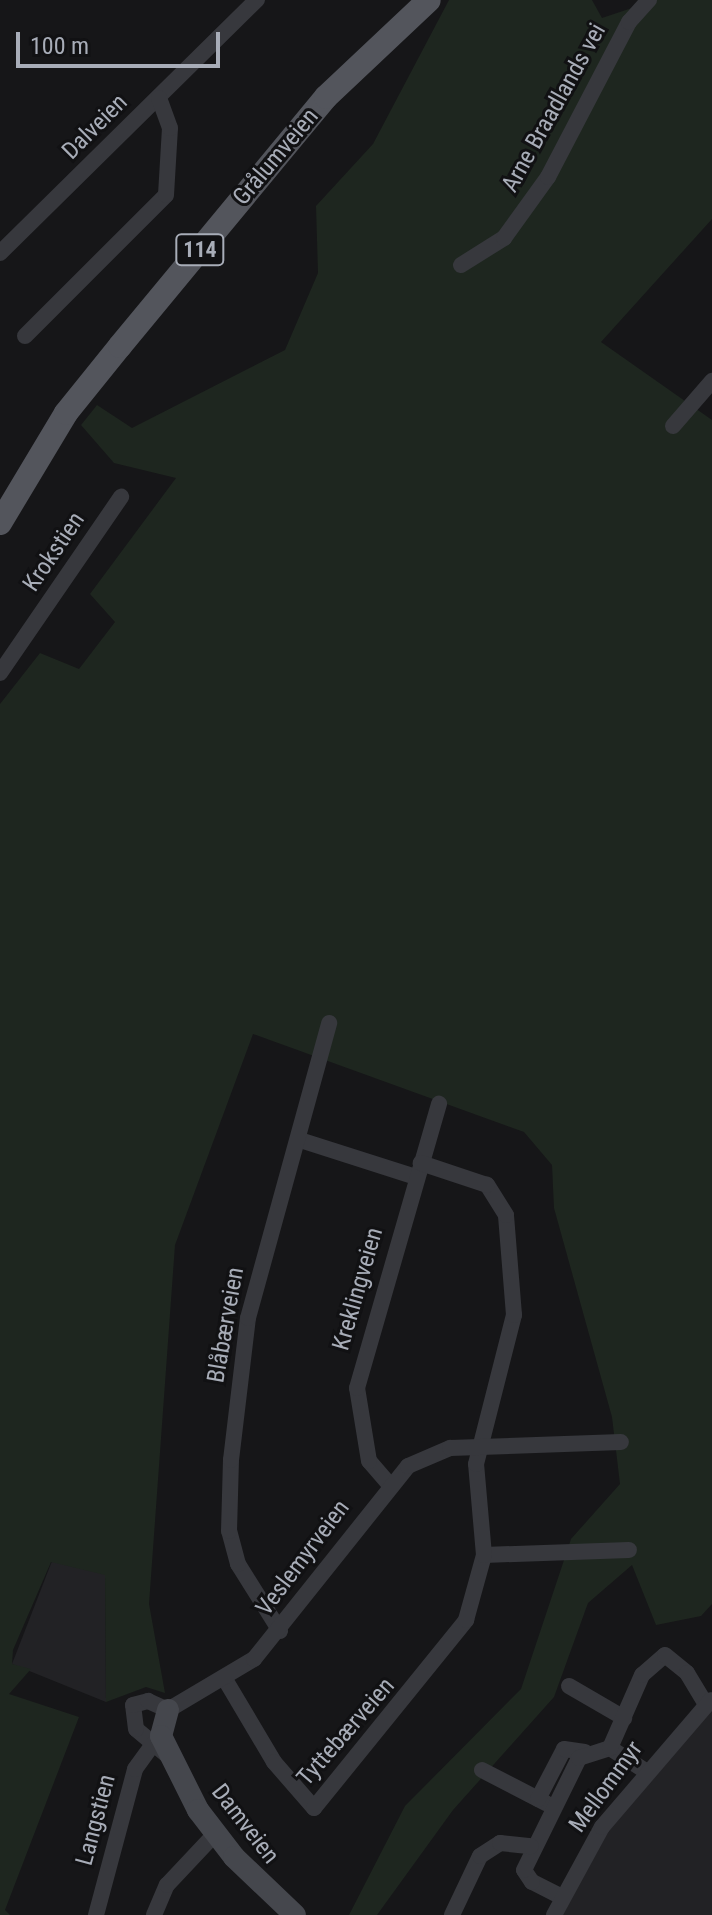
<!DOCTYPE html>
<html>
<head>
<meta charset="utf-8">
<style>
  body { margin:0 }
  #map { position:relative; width:712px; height:1915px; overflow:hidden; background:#161618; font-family:"Roboto Condensed",sans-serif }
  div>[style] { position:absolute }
  .built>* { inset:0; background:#222225 }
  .green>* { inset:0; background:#1e261f }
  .street>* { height:16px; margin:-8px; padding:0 8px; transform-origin:8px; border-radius:8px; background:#37383d }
  .secondary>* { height:22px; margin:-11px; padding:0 11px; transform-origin:11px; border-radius:11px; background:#45474d }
  .primary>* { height:24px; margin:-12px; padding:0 12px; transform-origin:12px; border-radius:12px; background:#53555c }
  span { translate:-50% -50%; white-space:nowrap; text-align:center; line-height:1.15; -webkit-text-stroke:6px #111113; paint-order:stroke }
  .shield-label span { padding:2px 6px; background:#111113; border:2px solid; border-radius:6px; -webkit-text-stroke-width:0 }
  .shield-label { font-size:22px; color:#a8adb8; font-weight:700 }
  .street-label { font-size:24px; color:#a8adb8 }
  .scale { position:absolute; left:16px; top:32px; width:204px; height:36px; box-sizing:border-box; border:4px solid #a8adb8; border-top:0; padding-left:10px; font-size:24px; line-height:28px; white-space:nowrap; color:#a8adb8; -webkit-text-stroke:6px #111113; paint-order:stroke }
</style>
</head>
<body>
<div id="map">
  <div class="built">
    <div style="clip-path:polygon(52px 1561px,105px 1574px,106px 1702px,12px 1664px)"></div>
    <div style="clip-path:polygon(712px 1699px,712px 1915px,555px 1915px,602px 1827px)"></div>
  </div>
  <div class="green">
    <div style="clip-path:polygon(449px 0,592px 0,602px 18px,656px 0,712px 0,712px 219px,601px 342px,712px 420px,712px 1604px,701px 1616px,656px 1625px,632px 1565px,588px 1603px,554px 1697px,453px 1810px,377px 1915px,349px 1915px,405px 1806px,521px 1689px,571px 1539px,620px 1484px,612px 1417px,554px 1208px,552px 1165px,524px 1132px,253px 1034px,175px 1245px,149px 1604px,165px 1693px,146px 1687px,106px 1702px,105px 1575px,51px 1562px,13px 1650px,12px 1664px,31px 1669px,9px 1694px,79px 1717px,5px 1910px,10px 1915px,0 1915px,0 704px,40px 653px,79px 669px,115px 622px,90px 594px,176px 478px,114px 463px,81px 425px,97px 405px,132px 428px,285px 350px,318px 273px,316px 206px,373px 144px)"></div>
  </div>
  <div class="street">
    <div style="left:0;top:253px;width:361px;rotate:-44.6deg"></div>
    <div style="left:461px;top:265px;width:51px;rotate:-32.1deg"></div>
    <div style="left:504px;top:238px;width:75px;rotate:-54.2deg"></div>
    <div style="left:548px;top:177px;width:175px;rotate:-62.4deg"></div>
    <div style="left:629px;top:22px;width:30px;rotate:-48deg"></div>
    <div style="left:25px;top:336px;width:199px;rotate:-45deg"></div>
    <div style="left:166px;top:195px;width:67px;rotate:-86.6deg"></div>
    <div style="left:170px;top:128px;width:32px;rotate:-110deg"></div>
    <div style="left:673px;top:426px;width:60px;rotate:-49.1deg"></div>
    <div style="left:0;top:673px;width:214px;rotate:-55.5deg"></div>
    <div style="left:300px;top:1140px;width:122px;rotate:17.7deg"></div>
    <div style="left:389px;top:1484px;width:30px;rotate:-131deg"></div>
    <div style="left:369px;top:1461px;width:74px;rotate:-99.3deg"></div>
    <div style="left:357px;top:1388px;width:296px;rotate:-73.9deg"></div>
    <div style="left:484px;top:1555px;width:145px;rotate:-2deg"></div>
    <div style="left:280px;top:1631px;width:79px;rotate:-122.1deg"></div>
    <div style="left:238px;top:1564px;width:34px;rotate:-105deg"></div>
    <div style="left:229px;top:1531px;width:71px;rotate:-88.4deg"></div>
    <div style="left:231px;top:1460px;width:143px;rotate:-83.2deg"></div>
    <div style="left:248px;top:1318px;width:306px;rotate:-74.6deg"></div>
    <div style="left:226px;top:1681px;width:94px;rotate:59.3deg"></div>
    <div style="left:274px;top:1762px;width:61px;rotate:49deg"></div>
    <div style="left:314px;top:1808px;width:242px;rotate:-51deg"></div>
    <div style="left:466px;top:1620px;width:67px;rotate:-74.5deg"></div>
    <div style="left:484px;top:1555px;width:91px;rotate:-95deg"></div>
    <div style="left:476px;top:1464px;width:154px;rotate:-75.7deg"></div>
    <div style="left:514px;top:1315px;width:100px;rotate:-94.6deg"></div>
    <div style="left:506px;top:1215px;width:36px;rotate:-122deg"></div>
    <div style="left:487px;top:1185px;width:70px;rotate:-161.6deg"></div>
    <div style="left:569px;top:1686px;width:64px;rotate:30.2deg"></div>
    <div style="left:610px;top:1748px;width:40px;rotate:32.9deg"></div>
    <div style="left:167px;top:1755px;width:40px;rotate:-140deg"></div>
    <div style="left:136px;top:1729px;width:24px;rotate:-97deg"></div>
    <div style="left:133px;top:1705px;width:16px;rotate:-15deg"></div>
    <div style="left:148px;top:1701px;width:22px;rotate:24deg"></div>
    <div style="left:168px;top:1710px;width:100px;rotate:-30.7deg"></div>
    <div style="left:254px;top:1659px;width:247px;rotate:-51.4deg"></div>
    <div style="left:408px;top:1466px;width:46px;rotate:-23.2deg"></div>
    <div style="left:450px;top:1448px;width:171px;rotate:-2deg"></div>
    <div style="left:482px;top:1770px;width:72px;rotate:27.3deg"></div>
    <div style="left:538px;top:1799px;width:56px;rotate:-62.5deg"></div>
    <div style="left:564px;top:1749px;width:21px;rotate:8deg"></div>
    <div style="left:562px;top:1897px;width:34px;rotate:-153deg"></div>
    <div style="left:532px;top:1882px;width:14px;rotate:-124deg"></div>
    <div style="left:524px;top:1870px;width:125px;rotate:-63.8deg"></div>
    <div style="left:579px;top:1758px;width:33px;rotate:-18deg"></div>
    <div style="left:610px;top:1748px;width:80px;rotate:-66.3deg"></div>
    <div style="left:642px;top:1675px;width:30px;rotate:-41deg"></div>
    <div style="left:665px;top:1655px;width:28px;rotate:39deg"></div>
    <div style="left:687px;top:1673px;width:37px;rotate:59deg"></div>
    <div style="left:96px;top:1915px;width:151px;rotate:-75deg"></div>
    <div style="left:135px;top:1769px;width:31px;rotate:-54deg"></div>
    <div style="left:154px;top:1915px;width:33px;rotate:-67deg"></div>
    <div style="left:167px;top:1885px;width:69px;rotate:-46.8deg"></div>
    <div style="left:452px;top:1915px;width:65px;rotate:-64.6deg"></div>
    <div style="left:480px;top:1856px;width:24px;rotate:-33deg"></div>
    <div style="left:500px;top:1843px;width:31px;rotate:6deg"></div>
    <div style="left:554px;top:1915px;width:100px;rotate:-61.4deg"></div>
    <div style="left:602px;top:1827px;width:167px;rotate:-49.4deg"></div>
  </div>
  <div class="secondary">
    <div style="left:168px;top:1710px;width:27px;rotate:105deg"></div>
    <div style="left:161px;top:1736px;width:83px;rotate:63.4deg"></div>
    <div style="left:198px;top:1810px;width:59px;rotate:52.5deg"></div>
    <div style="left:234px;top:1857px;width:84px;rotate:43.6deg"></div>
  </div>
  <div class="primary">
    <div style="left:0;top:523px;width:128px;rotate:-59deg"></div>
    <div style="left:66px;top:413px;width:86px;rotate:-51.1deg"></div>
    <div style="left:120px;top:346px;width:323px;rotate:-50.4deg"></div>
    <div style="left:326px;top:97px;width:141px;rotate:-43.3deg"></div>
  </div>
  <div class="shield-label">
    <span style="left:200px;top:250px">114</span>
  </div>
  <div class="street-label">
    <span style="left:554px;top:108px;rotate:-61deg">Arne Braadlands vei</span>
    <span style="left:95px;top:127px;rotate:-45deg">Dalveien</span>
    <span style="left:276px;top:157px;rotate:-50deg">Grålumveien</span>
    <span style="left:54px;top:552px;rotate:-56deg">Krokstien</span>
    <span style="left:358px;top:1289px;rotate:-74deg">Kreklingveien</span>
    <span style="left:226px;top:1325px;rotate:-80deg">Blåbærveien</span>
    <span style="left:303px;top:1558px;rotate:-53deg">Veslemyrveien</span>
    <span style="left:346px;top:1732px;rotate:-49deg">Tyttebærveien</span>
    <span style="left:606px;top:1787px;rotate:-54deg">Mellommyr</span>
    <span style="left:96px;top:1820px;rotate:-75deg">Langstien</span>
    <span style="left:245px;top:1824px;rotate:52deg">Damveien</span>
  </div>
  <div class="scale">100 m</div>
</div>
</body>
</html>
